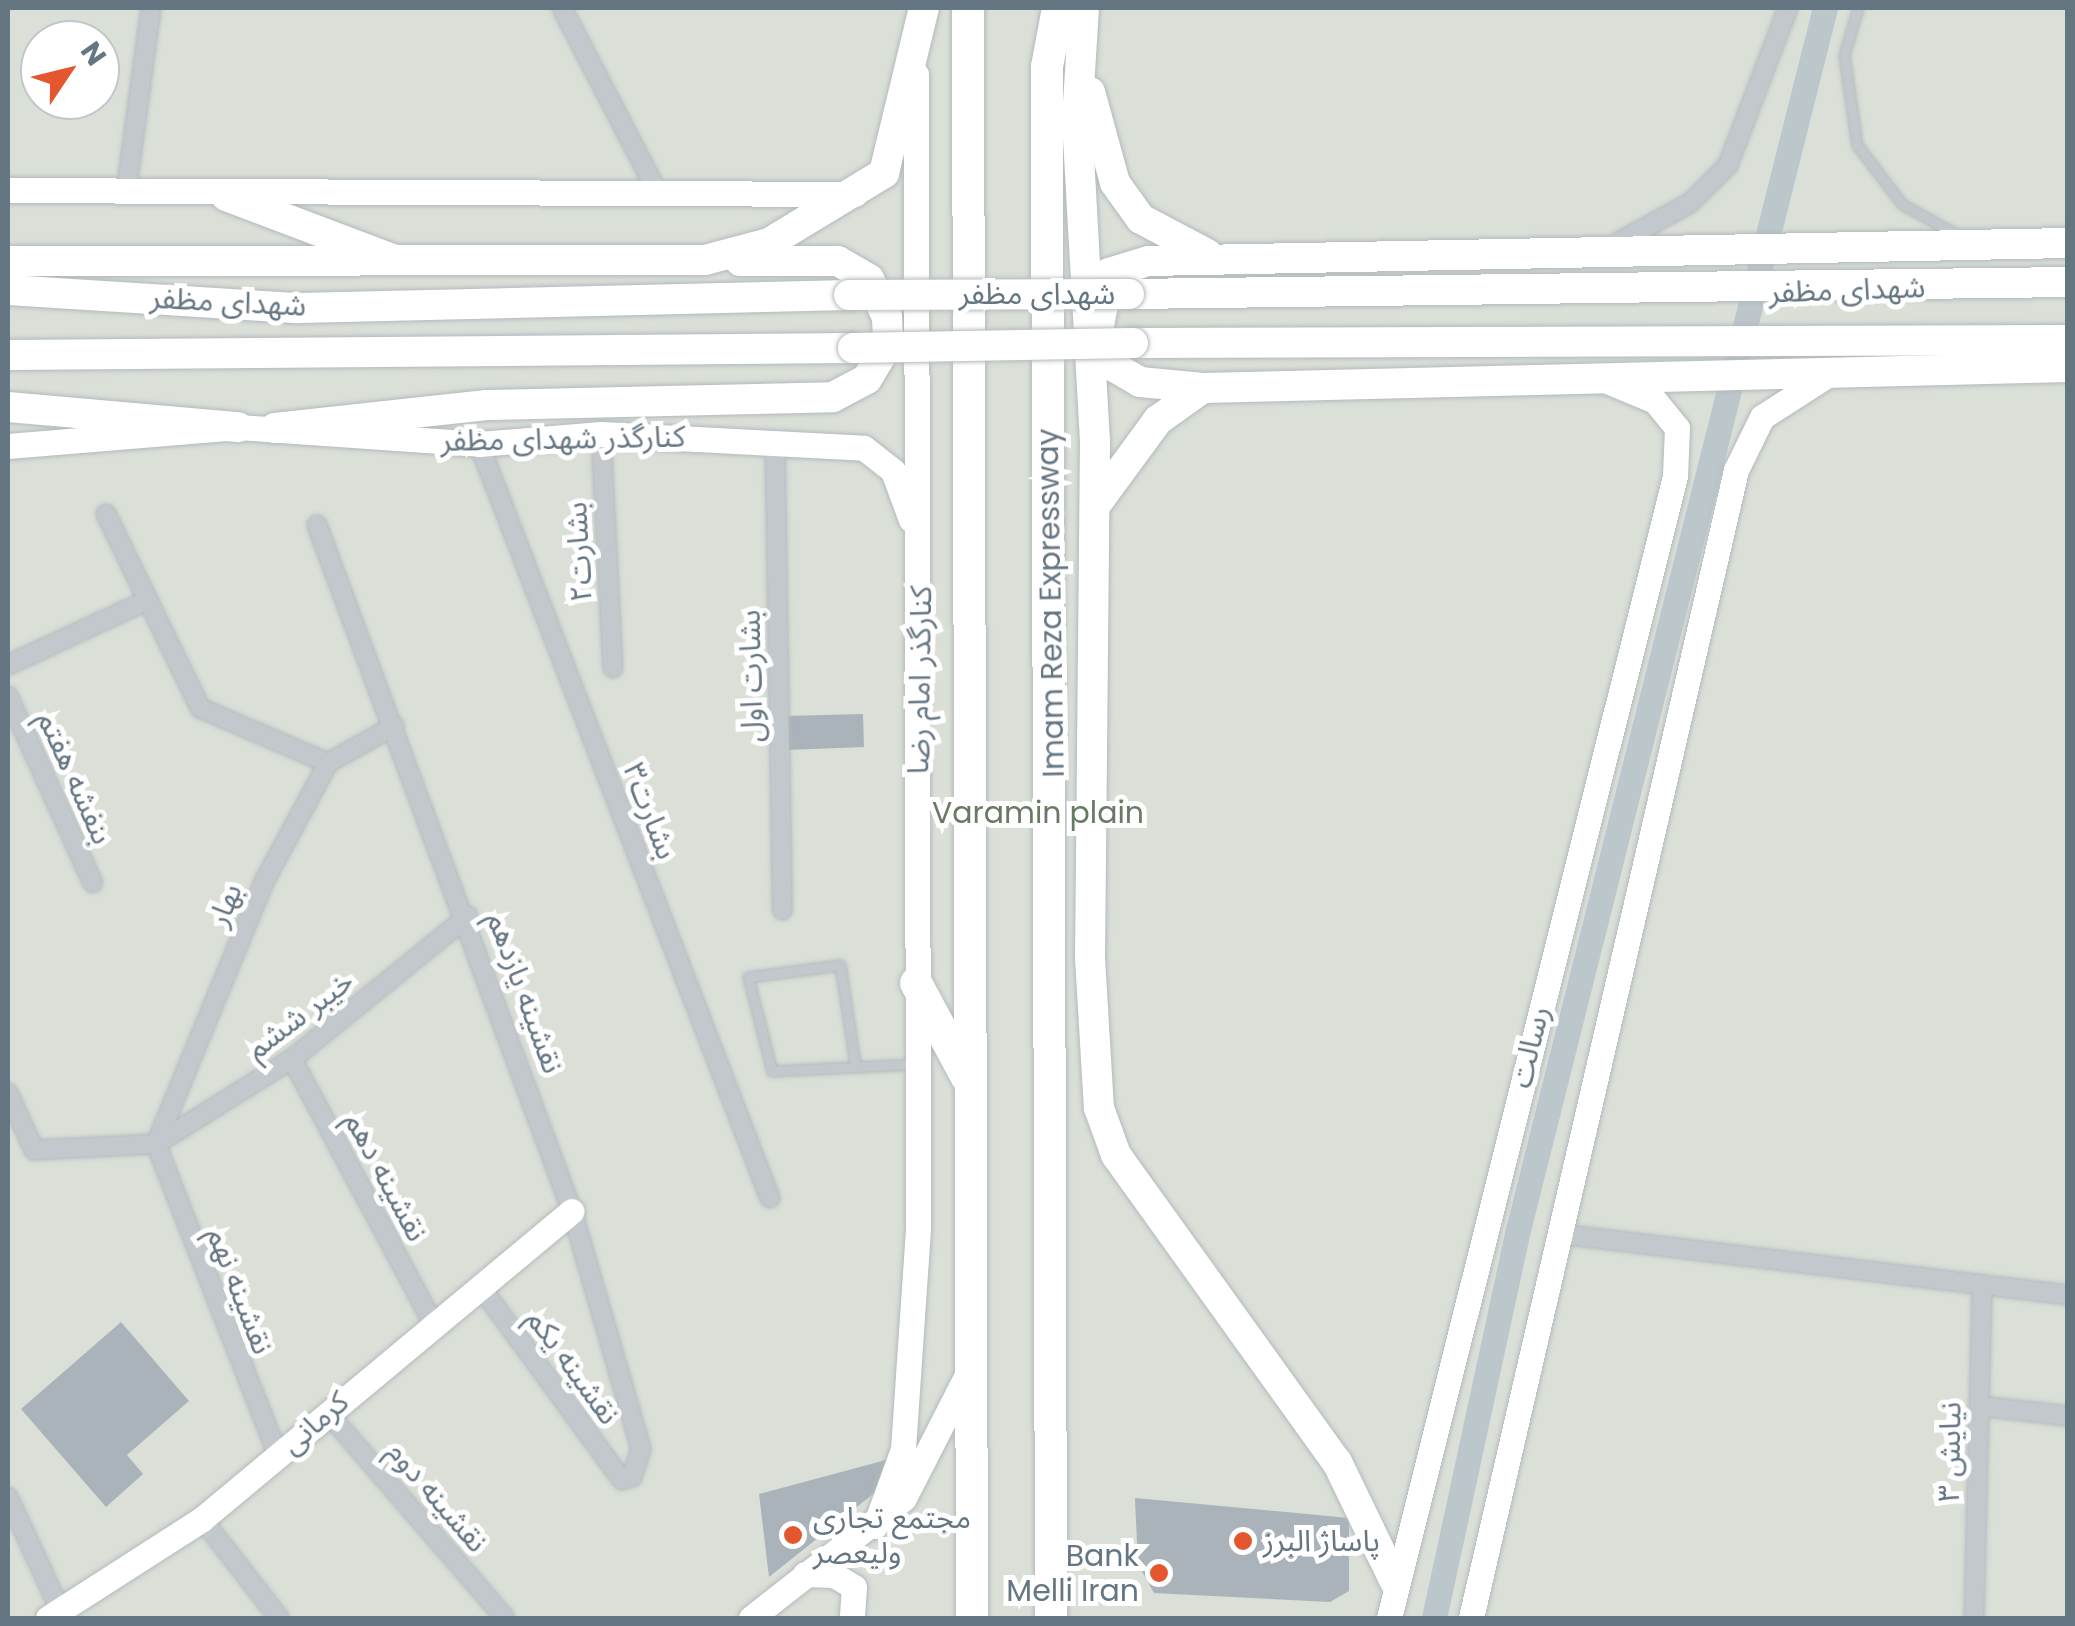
<!DOCTYPE html>
<html>
<head>
<meta charset="utf-8">
<style>
  body { margin:0 }
  #map { position:relative; width:2075px; height:1626px; overflow:hidden; background:#fafaf8; font-family:Poppins,"Noto Sans Arabic",sans-serif }
  div>[style] { position:absolute }
  .green>* { inset:0; background:#dadfd7 }
  .canal>* { height:25px; margin:-12.5px; padding:0 12.5px; transform-origin:12.5px; border-radius:12.5px; background:#bbc7cb }
  .building>* { inset:0; background:#aab3b9 }
  .roads { filter:drop-shadow(0 0 2px #b3babf) drop-shadow(0 0 2px #b3babf) }
  .lane>* { height:9px; margin:-4.5px; padding:0 4.5px; transform-origin:4.5px; border-radius:4.5px; background:#c3c8cc }
  .street>* { height:18px; margin:-9px; padding:0 9px; transform-origin:9px; border-radius:9px; background:#c3c8cc }
  .secondary>* { height:25px; margin:-12.5px; padding:0 12.5px; transform-origin:12.5px; border-radius:12.5px; background:#fff }
  .primary>* { height:30px; margin:-15px; padding:0 15px; transform-origin:15px; border-radius:15px; background:#fff }
  .highway>* { height:32px; margin:-16px; padding:0 16px; transform-origin:16px; border-radius:16px; background:#fff }
  .bridges { filter:drop-shadow(0 0 2px #b5babe) drop-shadow(0 0 2px #b5babe) }
  .primary-bridge>* { height:30px; margin:-15px; padding:0 15px; transform-origin:15px; border-radius:15px; background:#fff }
  .dots>* { width:28px; height:28px; translate:-50% -50%; box-sizing:border-box; border:5px solid #fff; border-radius:50% }
  span { translate:-50% -50%; white-space:nowrap; text-align:center; line-height:1.15; -webkit-text-stroke:10px #fff; paint-order:stroke }
  .street-label { font-size:30px; color:#657683 }
  .park-label { font-size:30px; color:#687a64 }
  .poi-label { font-size:30px; color:#657683 }
  .left { translate:0 -50%; text-align:left }
  .right { translate:-100% -50%; text-align:right }
  .frame { position:absolute; inset:0; border:10px solid #657683; pointer-events:none }
  .north { position:absolute; left:20px; top:20px; width:100px; height:100px; box-sizing:border-box; background:#fff; border:2px solid #c1c8cd; border-radius:50%; rotate:55deg; font-size:28px; font-weight:700; line-height:40px; text-align:center; color:#657683 }
  .north::after { content:''; display:block; margin:auto; width:35px; height:45px; background:#e4572e; clip-path:polygon(50% 0,100% 100%,50% 72%,0 100%) }
</style>
</head>
<body>
<div id="map">
  <div class="green">
    <div style="clip-path:polygon(evenodd,8px 8px,2067px 8px,2067px 1618px,8px 1618px,8px 8px,40px 40px,100px 40px,100px 100px,40px 100px,40px 40px)"></div>
  </div>
  <div class="canal">
    <div style="left:1434px;top:1618px;width:397px;rotate:-77.8deg"></div>
    <div style="left:1518px;top:1230px;width:1260px;rotate:-75.9deg"></div>
  </div>
  <div class="building">
    <div style="clip-path:polygon(863px 714px,864px 747px,786px 750px,785px 716px)"></div>
    <div style="clip-path:polygon(121px 1322px,189px 1401px,127px 1455px,143px 1474px,106px 1507px,21px 1409px)"></div>
    <div style="clip-path:polygon(886px 1460px,878px 1490px,769px 1577px,759px 1494px)"></div>
    <div style="clip-path:polygon(1135px 1498px,1349px 1518px,1349px 1591px,1330px 1602px,1154px 1593px,1138px 1564px)"></div>
  </div>
  <div class="roads">
    <div class="lane">
      <div style="left:1858px;top:8px;width:49px;rotate:106.6deg"></div>
      <div style="left:1844px;top:55px;width:91px;rotate:81.8deg"></div>
      <div style="left:1857px;top:145px;width:74px;rotate:52.7deg"></div>
      <div style="left:1902px;top:204px;width:62px;rotate:29.1deg"></div>
      <div style="left:855px;top:1063px;width:99px;rotate:-98.7deg"></div>
      <div style="left:840px;top:965px;width:93px;rotate:172.6deg"></div>
      <div style="left:748px;top:977px;width:97px;rotate:75.7deg"></div>
      <div style="left:772px;top:1071px;width:142px;rotate:-2.8deg"></div>
    </div>
    <div class="street">
      <div style="left:562px;top:8px;width:204px;rotate:62.6deg"></div>
      <div style="left:126px;top:193px;width:187px;rotate:-82.3deg"></div>
      <div style="left:1610px;top:247px;width:91px;rotate:-28.8deg"></div>
      <div style="left:1690px;top:203px;width:54px;rotate:-45deg"></div>
      <div style="left:1728px;top:165px;width:168px;rotate:-69.1deg"></div>
      <div style="left:601px;top:434px;width:234px;rotate:87.1deg"></div>
      <div style="left:775px;top:441px;width:469px;rotate:89.1deg"></div>
      <div style="left:479px;top:444px;width:808px;rotate:68.9deg"></div>
      <div style="left:106px;top:514px;width:216px;rotate:64.1deg"></div>
      <div style="left:200px;top:708px;width:139px;rotate:23.3deg"></div>
      <div style="left:317px;top:525px;width:732px;rotate:69.61deg"></div>
      <div style="left:572px;top:1211px;width:248px;rotate:73.8deg"></div>
      <div style="left:641px;top:1449px;width:29px;rotate:108deg"></div>
      <div style="left:632px;top:1477px;width:10px;rotate:163deg"></div>
      <div style="left:622px;top:1480px;width:240px;rotate:-126.2deg"></div>
      <div style="left:8px;top:665px;width:154px;rotate:-24.9deg"></div>
      <div style="left:8px;top:696px;width:205px;rotate:65.6deg"></div>
      <div style="left:292px;top:1059px;width:297px;rotate:61.9deg"></div>
      <div style="left:8px;top:1093px;width:63px;rotate:65.5deg"></div>
      <div style="left:34px;top:1150px;width:122px;rotate:-2.8deg"></div>
      <div style="left:156px;top:1144px;width:160px;rotate:-32deg"></div>
      <div style="left:292px;top:1059px;width:227px;rotate:-39.1deg"></div>
      <div style="left:156px;top:1144px;width:286px;rotate:-67.6deg"></div>
      <div style="left:265px;top:880px;width:133px;rotate:-61.7deg"></div>
      <div style="left:328px;top:763px;width:76px;rotate:-29.3deg"></div>
      <div style="left:156px;top:1144px;width:334px;rotate:68.6deg"></div>
      <div style="left:1560px;top:1234px;width:512px;rotate:6.85deg"></div>
      <div style="left:1979px;top:1406px;width:90px;rotate:6.4deg"></div>
      <div style="left:327px;top:1412px;width:272px;rotate:49.2deg"></div>
      <div style="left:8px;top:1497px;width:133px;rotate:65.2deg"></div>
      <div style="left:202px;top:1519px;width:125px;rotate:52.1deg"></div>
      <div style="left:1974px;top:1618px;width:330px;rotate:-88.6deg"></div>
    </div>
    <div class="secondary">
      <div style="left:8px;top:190px;width:847px;rotate:0.27deg"></div>
      <div style="left:8px;top:446px;width:231px;rotate:-4.7deg"></div>
      <div style="left:238px;top:427px;width:242px;rotate:4deg"></div>
      <div style="left:479px;top:444px;width:122px;rotate:-4.7deg"></div>
      <div style="left:601px;top:434px;width:263px;rotate:3deg"></div>
      <div style="left:864px;top:448px;width:37px;rotate:38deg"></div>
      <div style="left:893px;top:471px;width:52px;rotate:69.8deg"></div>
      <div style="left:875px;top:1526px;width:82px;rotate:-70deg"></div>
      <div style="left:903px;top:1449px;width:220px;rotate:-86.1deg"></div>
      <div style="left:918px;top:1230px;width:1156px;rotate:-90.1deg"></div>
      <div style="left:805px;top:1574px;width:29px;rotate:2deg"></div>
      <div style="left:834px;top:1575px;width:23px;rotate:31deg"></div>
      <div style="left:854px;top:1587px;width:31px;rotate:94deg"></div>
      <div style="left:48px;top:1618px;width:183px;rotate:-32.7deg"></div>
      <div style="left:202px;top:1519px;width:481px;rotate:-39.8deg"></div>
      <div style="left:751px;top:1618px;width:194px;rotate:-38.1deg"></div>
      <div style="left:904px;top:1498px;width:138px;rotate:-62.9deg"></div>
      <div style="left:1389px;top:1618px;width:1177px;rotate:-75.94deg"></div>
      <div style="left:1675px;top:476px;width:48px;rotate:-87.6deg"></div>
      <div style="left:1677px;top:428px;width:35px;rotate:-129deg"></div>
      <div style="left:1655px;top:401px;width:52px;rotate:-157.4deg"></div>
      <div style="left:1471px;top:1618px;width:1178px;rotate:-77deg"></div>
      <div style="left:1736px;top:470px;width:59px;rotate:-63.9deg"></div>
      <div style="left:1762px;top:417px;width:80px;rotate:-32.7deg"></div>
    </div>
    <div class="primary">
      <div style="left:1084px;top:8px;width:112px;rotate:93.6deg"></div>
      <div style="left:1077px;top:120px;width:321px;rotate:86.8deg"></div>
      <div style="left:1095px;top:440px;width:518px;rotate:90.55deg"></div>
      <div style="left:1090px;top:958px;width:150px;rotate:86.6deg"></div>
      <div style="left:1099px;top:1108px;width:50px;rotate:70.1deg"></div>
      <div style="left:1116px;top:1155px;width:378px;rotate:54.3deg"></div>
      <div style="left:1337px;top:1462px;width:133px;rotate:64.2deg"></div>
      <div style="left:1090px;top:92px;width:94px;rotate:74.6deg"></div>
      <div style="left:1115px;top:183px;width:44px;rotate:54.2deg"></div>
      <div style="left:1141px;top:219px;width:75px;rotate:27.9deg"></div>
      <div style="left:226px;top:196px;width:175px;rotate:20.7deg"></div>
      <div style="left:2068px;top:243px;width:920px;rotate:178.88deg"></div>
      <div style="left:1148px;top:261px;width:41px;rotate:162.9deg"></div>
      <div style="left:1109px;top:273px;width:59px;rotate:100.7deg"></div>
      <div style="left:1098px;top:331px;width:41px;rotate:64.1deg"></div>
      <div style="left:1116px;top:368px;width:28px;rotate:30deg"></div>
      <div style="left:1140px;top:382px;width:63px;rotate:5.4deg"></div>
      <div style="left:1203px;top:388px;width:865px;rotate:-1.39deg"></div>
      <div style="left:8px;top:261px;width:697px;rotate:-0.08deg"></div>
      <div style="left:705px;top:260px;width:66px;rotate:-14.9deg"></div>
      <div style="left:769px;top:243px;width:135px;rotate:-31.3deg"></div>
      <div style="left:884px;top:173px;width:170px;rotate:-76.4deg"></div>
      <div style="left:8px;top:290px;width:291px;rotate:3.6deg"></div>
      <div style="left:298px;top:308px;width:551px;rotate:-1.35deg"></div>
      <div style="left:1129px;top:294px;width:939px;rotate:-0.73deg"></div>
      <div style="left:1133px;top:343px;width:935px;rotate:-0.18deg"></div>
      <div style="left:8px;top:355px;width:845px;rotate:-0.47deg"></div>
      <div style="left:8px;top:407px;width:231px;rotate:5deg"></div>
      <div style="left:275px;top:428px;width:213px;rotate:-6.2deg"></div>
      <div style="left:487px;top:405px;width:346px;rotate:-1.3deg"></div>
      <div style="left:833px;top:397px;width:38px;rotate:-28deg"></div>
      <div style="left:867px;top:379px;width:41px;rotate:-59deg"></div>
      <div style="left:888px;top:344px;width:27px;rotate:-92deg"></div>
      <div style="left:887px;top:317px;width:42px;rotate:-115.3deg"></div>
      <div style="left:869px;top:279px;width:36px;rotate:-150deg"></div>
      <div style="left:838px;top:261px;width:98px;rotate:180deg"></div>
      <div style="left:1095px;top:506px;width:107px;rotate:-53.8deg"></div>
      <div style="left:1158px;top:420px;width:55px;rotate:-35.4deg"></div>
    </div>
    <div class="highway">
      <div style="left:968px;top:8px;width:1610px;rotate:89.86deg"></div>
      <div style="left:916px;top:983px;width:106px;rotate:61.7deg"></div>
      <div style="left:1051px;top:1618px;width:1551px;rotate:-90.15deg"></div>
      <div style="left:1047px;top:67px;width:60px;rotate:-79.4deg"></div>
    </div>
  </div>
  <div class="bridges">
    <div class="primary-bridge">
      <div style="left:849px;top:295px;width:280px;rotate:-0.2deg"></div>
      <div style="left:853px;top:348px;width:280px;rotate:-1deg"></div>
    </div>
  </div>
  <div class="dots">
    <div style="left:793px;top:1535px;background:#e4572e"></div>
    <div style="left:1243px;top:1541px;background:#e4572e"></div>
    <div style="left:1159px;top:1573px;background:#e4572e"></div>
  </div>
  <div class="street-label">
    <span style="left:1847px;top:290px;rotate:-2deg">شهدای مظفر</span>
    <span style="left:1037px;top:294px">شهدای مظفر</span>
    <span style="left:228px;top:302px;rotate:3deg">شهدای مظفر</span>
    <span style="left:563px;top:439px;rotate:-1deg">کنارگذر شهدای مظفر</span>
    <span style="left:579px;top:552px;rotate:-93deg">بشارت۲</span>
    <span style="left:1051px;top:603px;rotate:-91deg">Imam Reza Expressway</span>
    <span style="left:751px;top:676px;rotate:-91deg">بشارت اول</span>
    <span style="left:920px;top:680px;rotate:-89deg">کنارگذر امام رضا</span>
    <span style="left:75px;top:778px;rotate:66deg">بنفشه هفتم</span>
    <span style="left:650px;top:811px;rotate:69deg">بشارت۳</span>
    <span style="left:225px;top:905px;rotate:-67deg">بهار</span>
    <span style="left:525px;top:993px;rotate:70deg">نقشینه یازدهم</span>
    <span style="left:300px;top:1015px;rotate:-37deg">خیبر ششم</span>
    <span style="left:1530px;top:1047px;rotate:-76deg">رسالت</span>
    <span style="left:386px;top:1177px;rotate:62deg">نقشینه دهم</span>
    <span style="left:240px;top:1291px;rotate:69deg">نقشینه نهم</span>
    <span style="left:573px;top:1367px;rotate:54deg">نقشینه یکم</span>
    <span style="left:315px;top:1423px;rotate:-41deg">کرمانی</span>
    <span style="left:1950px;top:1452px;rotate:-89deg">نیایش ۳</span>
    <span style="left:437px;top:1497px;rotate:49deg">نقشینه دوم</span>
  </div>
  <div class="park-label">
    <span style="left:1038px;top:813px">Varamin plain</span>
  </div>
  <div class="poi-label">
    <span class="left" style="left:813px;top:1535px">مجتمع تجاری<br>ولیعصر</span>
    <span class="left" style="left:1263px;top:1541px">پاساژ البرز</span>
    <span class="right" style="left:1139px;top:1573px">Bank<br>Melli Iran</span>
  </div>
  <div class="frame"></div>
  <div class="north">N</div>
</div>
</body>
</html>
